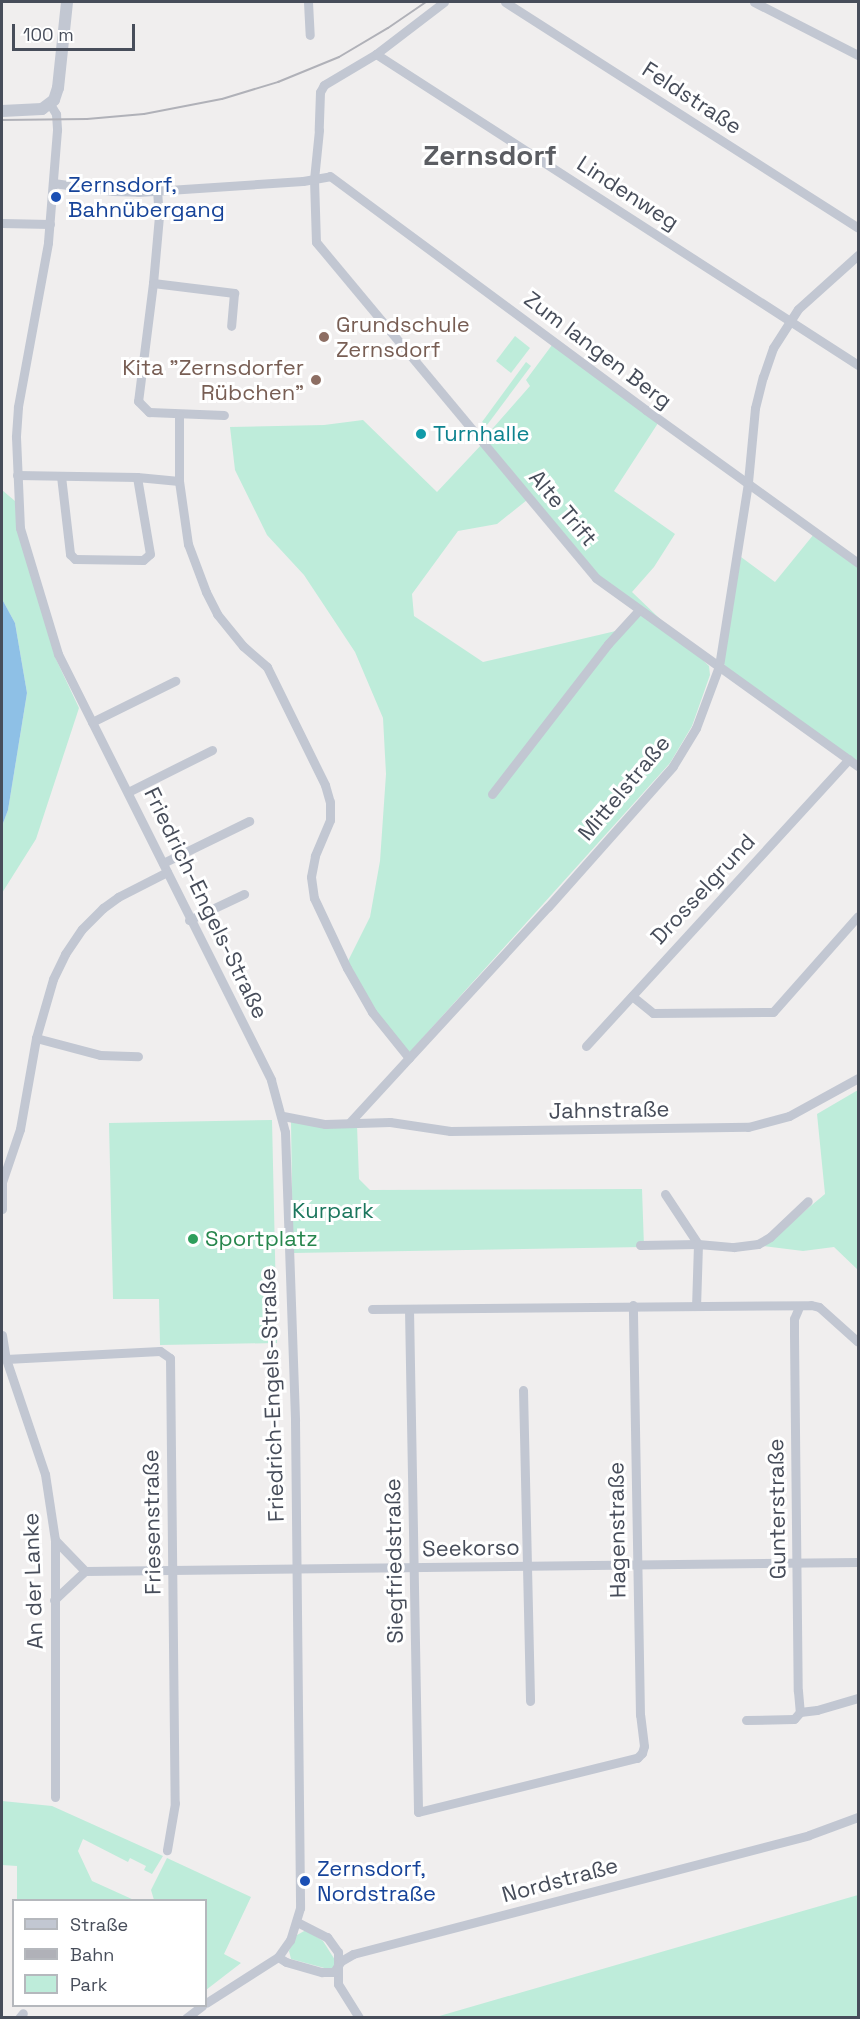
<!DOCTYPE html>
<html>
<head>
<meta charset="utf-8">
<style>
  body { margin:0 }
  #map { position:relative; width:860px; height:2019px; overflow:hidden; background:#f0eeee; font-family:"Space Grotesk",sans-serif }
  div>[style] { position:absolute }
  .green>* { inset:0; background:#beecda }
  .water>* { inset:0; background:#8ec0e6 }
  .minor>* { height:9px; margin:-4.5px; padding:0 4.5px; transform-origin:4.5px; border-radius:4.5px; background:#c2c7d2 }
  .tertiary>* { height:12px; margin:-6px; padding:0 6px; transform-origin:6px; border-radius:6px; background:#c2c7d2 }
  .rail>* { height:2px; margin:-1px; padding:0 1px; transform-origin:1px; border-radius:1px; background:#b0b1b8 }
  .dots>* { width:16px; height:16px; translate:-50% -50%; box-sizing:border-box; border:3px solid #fff; border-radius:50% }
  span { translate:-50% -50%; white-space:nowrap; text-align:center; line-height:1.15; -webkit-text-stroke:6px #fff; paint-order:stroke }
  .street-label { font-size:22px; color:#474d5a }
  .transit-label { font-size:22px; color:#164399 }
  .left { translate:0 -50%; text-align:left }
  .education-label { font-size:22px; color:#785e54 }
  .right { translate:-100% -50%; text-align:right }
  .culture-label { font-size:22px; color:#0d838f }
  .park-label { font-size:22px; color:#1c775e }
  .leisure-label { font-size:22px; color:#27864d }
  .district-label { font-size:28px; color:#5b5d62; font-weight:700 }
  .frame { position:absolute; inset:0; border:3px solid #474d5a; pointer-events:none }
  .legend { position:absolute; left:12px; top:1899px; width:195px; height:108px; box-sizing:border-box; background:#fff; border:2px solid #b5b8bd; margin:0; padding:8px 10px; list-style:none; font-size:18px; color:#474d5a }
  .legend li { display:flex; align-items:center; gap:12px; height:30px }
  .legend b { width:30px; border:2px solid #b5b8bd }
  .scale { position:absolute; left:12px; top:24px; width:123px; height:27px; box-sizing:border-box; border:3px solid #474d5a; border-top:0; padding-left:8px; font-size:18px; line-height:21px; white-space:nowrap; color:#474d5a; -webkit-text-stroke:4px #fff; paint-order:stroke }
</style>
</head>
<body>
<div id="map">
  <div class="green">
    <div style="clip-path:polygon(515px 336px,530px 348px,511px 373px,496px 361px)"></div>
    <div style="clip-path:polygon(evenodd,552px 345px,660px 420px,614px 491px,675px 534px,654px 567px,632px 592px,709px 666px,710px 675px,692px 726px,670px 763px,409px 1053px,374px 1010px,348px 961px,370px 917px,380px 861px,386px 774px,383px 718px,355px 652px,304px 575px,267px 535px,235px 470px,230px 427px,324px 425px,363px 420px,437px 492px,483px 443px,486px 436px,530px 386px,526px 380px,552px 345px,527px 500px,594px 581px,635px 611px,620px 630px,483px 662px,414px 616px,412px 594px,458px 531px,497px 524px,527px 500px)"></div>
    <div style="clip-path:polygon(526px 362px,531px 366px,487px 425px,482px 422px)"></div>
    <div style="clip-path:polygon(2px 490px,15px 501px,55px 657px,79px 708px,36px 839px,2px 893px,2px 826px,8px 810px,27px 693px,15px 623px,2px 599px)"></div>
    <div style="clip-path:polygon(814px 534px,858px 565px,858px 765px,727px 669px,723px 662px,741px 557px,775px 582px)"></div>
    <div style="clip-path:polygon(858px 1090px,858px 1270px,834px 1247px,803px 1251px,763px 1246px,825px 1194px,817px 1114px)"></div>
    <div style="clip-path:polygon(272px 1120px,277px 1343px,160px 1345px,159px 1299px,113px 1299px,109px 1123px)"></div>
    <div style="clip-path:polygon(291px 1122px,357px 1125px,359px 1179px,370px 1190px,642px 1189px,644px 1247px,293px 1253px)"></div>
    <div style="clip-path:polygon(2px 1801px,52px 1806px,163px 1856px,152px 1874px,144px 1870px,146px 1866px,130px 1858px,128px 1862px,83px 1839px,78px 1851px,92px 1881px,134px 1900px,17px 1900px,17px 1866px,2px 1865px)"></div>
    <div style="clip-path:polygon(167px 1858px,251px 1897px,224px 1954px,241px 1963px,206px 1990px,206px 1900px,154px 1900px,151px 1890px)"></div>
    <div style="clip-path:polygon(858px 1895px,858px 2017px,436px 2017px,827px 1904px)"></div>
    <div style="clip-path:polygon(306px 1930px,323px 1941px,335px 1960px,336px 1967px,328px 1969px,291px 1959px,289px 1951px,292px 1944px,297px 1935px)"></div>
  </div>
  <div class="water">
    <div style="clip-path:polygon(2px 599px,15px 623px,27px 693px,8px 810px,2px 826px)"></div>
  </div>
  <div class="minor">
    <div style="left:308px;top:2px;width:33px;rotate:87deg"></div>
    <div style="left:444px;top:2px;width:86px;rotate:142.6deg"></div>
    <div style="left:376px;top:54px;width:61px;rotate:149.2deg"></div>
    <div style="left:324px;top:85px;width:8px;rotate:120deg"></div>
    <div style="left:320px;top:92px;width:38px;rotate:92deg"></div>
    <div style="left:319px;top:130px;width:49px;rotate:95.8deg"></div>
    <div style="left:314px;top:179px;width:63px;rotate:88.2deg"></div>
    <div style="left:316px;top:242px;width:437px;rotate:50.2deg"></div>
    <div style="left:596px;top:578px;width:322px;rotate:35.7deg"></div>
    <div style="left:505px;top:2px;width:419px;rotate:32.6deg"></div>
    <div style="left:754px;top:2px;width:117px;rotate:27deg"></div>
    <div style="left:376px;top:54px;width:574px;rotate:32.83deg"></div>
    <div style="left:50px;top:104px;width:12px;rotate:59deg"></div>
    <div style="left:56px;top:114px;width:16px;rotate:86deg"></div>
    <div style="left:57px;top:130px;width:113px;rotate:94.6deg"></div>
    <div style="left:48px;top:243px;width:167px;rotate:100.4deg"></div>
    <div style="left:18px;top:407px;width:30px;rotate:94deg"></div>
    <div style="left:16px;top:437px;width:91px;rotate:87.5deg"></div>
    <div style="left:20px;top:528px;width:132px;rotate:73.2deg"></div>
    <div style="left:58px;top:654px;width:476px;rotate:63.4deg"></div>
    <div style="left:271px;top:1080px;width:54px;rotate:74.9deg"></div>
    <div style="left:285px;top:1132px;width:289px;rotate:88deg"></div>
    <div style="left:295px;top:1421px;width:487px;rotate:89.4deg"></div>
    <div style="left:300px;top:1908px;width:34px;rotate:107deg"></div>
    <div style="left:290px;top:1940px;width:21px;rotate:125deg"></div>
    <div style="left:278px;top:1957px;width:85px;rotate:147.4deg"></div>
    <div style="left:53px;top:183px;width:61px;rotate:7.6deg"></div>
    <div style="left:113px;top:191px;width:25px;rotate:2deg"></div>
    <div style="left:138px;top:192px;width:165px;rotate:-3.8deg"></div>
    <div style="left:303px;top:181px;width:27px;rotate:-10deg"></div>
    <div style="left:330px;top:176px;width:393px;rotate:36.5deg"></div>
    <div style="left:646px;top:410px;width:261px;rotate:35.8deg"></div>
    <div style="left:157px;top:190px;width:26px;rotate:86deg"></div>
    <div style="left:159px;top:216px;width:67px;rotate:95.1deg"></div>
    <div style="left:153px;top:283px;width:119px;rotate:97.2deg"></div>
    <div style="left:138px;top:401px;width:16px;rotate:45deg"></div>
    <div style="left:149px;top:412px;width:75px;rotate:2.3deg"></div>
    <div style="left:2px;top:223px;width:48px;rotate:1.2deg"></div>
    <div style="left:153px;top:283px;width:82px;rotate:7deg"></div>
    <div style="left:234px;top:293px;width:33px;rotate:95deg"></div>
    <div style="left:179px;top:415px;width:66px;rotate:90deg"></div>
    <div style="left:179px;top:481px;width:64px;rotate:81.9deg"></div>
    <div style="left:188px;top:544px;width:51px;rotate:69.4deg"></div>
    <div style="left:206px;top:592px;width:25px;rotate:63deg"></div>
    <div style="left:217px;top:614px;width:41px;rotate:50.9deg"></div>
    <div style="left:243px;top:646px;width:32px;rotate:41deg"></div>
    <div style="left:267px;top:667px;width:131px;rotate:63.8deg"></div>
    <div style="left:325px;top:785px;width:18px;rotate:74deg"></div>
    <div style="left:330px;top:802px;width:18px;rotate:90deg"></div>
    <div style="left:330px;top:820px;width:39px;rotate:113deg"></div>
    <div style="left:315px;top:856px;width:21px;rotate:101deg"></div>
    <div style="left:311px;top:877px;width:21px;rotate:82deg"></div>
    <div style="left:314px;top:898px;width:77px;rotate:64.8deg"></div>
    <div style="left:347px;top:968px;width:51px;rotate:60.4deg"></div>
    <div style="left:372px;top:1012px;width:59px;rotate:51.2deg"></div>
    <div style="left:17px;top:475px;width:120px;rotate:1deg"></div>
    <div style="left:137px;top:477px;width:42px;rotate:5.4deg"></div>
    <div style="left:61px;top:476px;width:79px;rotate:83.4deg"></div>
    <div style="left:70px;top:554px;width:7px;rotate:45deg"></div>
    <div style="left:75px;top:559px;width:68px;rotate:0.8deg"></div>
    <div style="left:143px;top:560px;width:9px;rotate:-41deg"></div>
    <div style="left:150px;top:554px;width:78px;rotate:-99.6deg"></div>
    <div style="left:92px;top:722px;width:93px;rotate:-26.3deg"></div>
    <div style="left:128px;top:792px;width:94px;rotate:-26.6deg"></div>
    <div style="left:492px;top:794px;width:190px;rotate:-52.3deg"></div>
    <div style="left:608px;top:644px;width:46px;rotate:-47.6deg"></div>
    <div style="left:163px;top:863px;width:96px;rotate:-26deg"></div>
    <div style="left:189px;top:920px;width:61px;rotate:-25.3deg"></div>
    <div style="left:632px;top:996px;width:27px;rotate:39deg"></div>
    <div style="left:653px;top:1013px;width:120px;rotate:-0.5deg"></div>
    <div style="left:773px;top:1012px;width:128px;rotate:-48.5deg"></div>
    <div style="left:36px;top:1038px;width:66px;rotate:14.9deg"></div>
    <div style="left:100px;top:1055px;width:38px;rotate:2deg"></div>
    <div style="left:586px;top:1046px;width:389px;rotate:-47.5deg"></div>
    <div style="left:283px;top:1116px;width:43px;rotate:10.8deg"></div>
    <div style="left:325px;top:1124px;width:65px;rotate:-1.8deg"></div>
    <div style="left:390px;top:1122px;width:61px;rotate:8.5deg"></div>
    <div style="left:450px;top:1131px;width:298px;rotate:-0.8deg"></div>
    <div style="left:748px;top:1127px;width:42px;rotate:-15deg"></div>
    <div style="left:789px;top:1116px;width:79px;rotate:-28.8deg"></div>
    <div style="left:350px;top:1122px;width:292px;rotate:-47.4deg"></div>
    <div style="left:548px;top:907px;width:188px;rotate:-48.4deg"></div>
    <div style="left:673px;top:766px;width:44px;rotate:-58.8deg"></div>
    <div style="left:696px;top:728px;width:66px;rotate:-69.6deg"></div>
    <div style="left:719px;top:666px;width:186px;rotate:-81deg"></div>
    <div style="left:748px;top:482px;width:74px;rotate:-84.6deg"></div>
    <div style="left:755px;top:408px;width:32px;rotate:-76deg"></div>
    <div style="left:763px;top:377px;width:31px;rotate:-71deg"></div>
    <div style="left:773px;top:348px;width:46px;rotate:-57.3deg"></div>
    <div style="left:798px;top:309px;width:81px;rotate:-42deg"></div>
    <div style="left:665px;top:1194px;width:60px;rotate:56.6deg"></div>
    <div style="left:698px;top:1244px;width:36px;rotate:5deg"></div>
    <div style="left:734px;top:1247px;width:24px;rotate:-7deg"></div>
    <div style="left:758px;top:1244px;width:14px;rotate:-30deg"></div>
    <div style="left:770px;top:1237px;width:52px;rotate:-43.5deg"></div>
    <div style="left:2px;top:1209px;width:27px;rotate:-90deg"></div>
    <div style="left:2px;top:1182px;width:56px;rotate:-71.2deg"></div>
    <div style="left:20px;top:1129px;width:92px;rotate:-80deg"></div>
    <div style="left:36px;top:1038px;width:61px;rotate:-73.9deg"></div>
    <div style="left:53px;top:979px;width:28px;rotate:-64deg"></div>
    <div style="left:65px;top:954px;width:30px;rotate:-56deg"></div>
    <div style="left:82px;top:929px;width:30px;rotate:-45deg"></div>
    <div style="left:103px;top:908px;width:19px;rotate:-36deg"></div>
    <div style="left:118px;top:897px;width:55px;rotate:-27deg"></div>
    <div style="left:640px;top:1245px;width:58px;rotate:-1deg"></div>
    <div style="left:698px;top:1244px;width:62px;rotate:91.8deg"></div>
    <div style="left:799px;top:1307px;width:13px;rotate:113deg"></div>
    <div style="left:794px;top:1319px;width:16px;rotate:90deg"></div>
    <div style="left:794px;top:1335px;width:356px;rotate:89.4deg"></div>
    <div style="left:798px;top:1691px;width:21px;rotate:85deg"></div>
    <div style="left:372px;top:1309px;width:439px;rotate:-0.5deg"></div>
    <div style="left:811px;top:1305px;width:8px;rotate:14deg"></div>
    <div style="left:819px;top:1307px;width:52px;rotate:41.9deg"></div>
    <div style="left:409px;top:1309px;width:503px;rotate:88.97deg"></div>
    <div style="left:418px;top:1812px;width:226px;rotate:-13.9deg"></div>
    <div style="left:637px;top:1758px;width:7px;rotate:-45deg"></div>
    <div style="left:642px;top:1753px;width:7px;rotate:-74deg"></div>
    <div style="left:644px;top:1746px;width:31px;rotate:-97deg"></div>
    <div style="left:640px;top:1715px;width:410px;rotate:-91deg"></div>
    <div style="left:2px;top:1335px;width:24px;rotate:81deg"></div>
    <div style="left:6px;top:1359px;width:121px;rotate:71.3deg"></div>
    <div style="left:45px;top:1474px;width:67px;rotate:81.4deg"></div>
    <div style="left:55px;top:1540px;width:257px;rotate:90deg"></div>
    <div style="left:6px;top:1359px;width:154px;rotate:-3deg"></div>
    <div style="left:160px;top:1351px;width:12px;rotate:35deg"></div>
    <div style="left:170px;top:1358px;width:445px;rotate:89.4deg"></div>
    <div style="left:175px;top:1803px;width:48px;rotate:99.7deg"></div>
    <div style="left:523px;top:1390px;width:311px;rotate:88.7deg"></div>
    <div style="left:55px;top:1540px;width:43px;rotate:45.9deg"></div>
    <div style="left:85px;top:1571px;width:773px;rotate:-0.67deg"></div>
    <div style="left:54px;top:1600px;width:42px;rotate:-43.1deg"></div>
    <div style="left:746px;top:1720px;width:48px;rotate:-1.2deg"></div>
    <div style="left:794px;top:1719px;width:9px;rotate:-49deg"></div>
    <div style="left:800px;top:1712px;width:17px;rotate:-7deg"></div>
    <div style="left:817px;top:1710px;width:43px;rotate:-16.3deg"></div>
    <div style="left:297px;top:1922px;width:34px;rotate:27deg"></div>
    <div style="left:327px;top:1937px;width:19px;rotate:54deg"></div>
    <div style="left:338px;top:1952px;width:32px;rotate:90deg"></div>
    <div style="left:338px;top:1984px;width:40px;rotate:58deg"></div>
    <div style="left:278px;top:1957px;width:9px;rotate:32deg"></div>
    <div style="left:286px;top:1962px;width:37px;rotate:16deg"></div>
    <div style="left:322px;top:1972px;width:12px"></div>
    <div style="left:334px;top:1972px;width:13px;rotate:-58deg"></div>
    <div style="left:341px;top:1961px;width:14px;rotate:-30deg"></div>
    <div style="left:353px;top:1954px;width:471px;rotate:-14.6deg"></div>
    <div style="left:809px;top:1835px;width:52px;rotate:-20.2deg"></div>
    <div style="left:19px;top:2018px;width:6px;rotate:-51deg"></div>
    <div style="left:186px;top:2018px;width:20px;rotate:-37deg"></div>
  </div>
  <div class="tertiary">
    <div style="left:2px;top:111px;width:40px;rotate:-2.9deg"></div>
    <div style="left:42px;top:109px;width:15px;rotate:-37deg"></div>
    <div style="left:54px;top:100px;width:13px;rotate:-72deg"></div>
    <div style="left:58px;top:88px;width:86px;rotate:-84deg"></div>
  </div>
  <div class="rail">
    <div style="left:2px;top:120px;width:85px;rotate:-0.7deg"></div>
    <div style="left:87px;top:119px;width:57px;rotate:-5deg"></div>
    <div style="left:144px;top:114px;width:79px;rotate:-10.9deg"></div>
    <div style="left:222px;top:99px;width:59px;rotate:-16.9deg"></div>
    <div style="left:278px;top:82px;width:66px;rotate:-22.3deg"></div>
    <div style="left:339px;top:57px;width:57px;rotate:-30.6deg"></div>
    <div style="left:388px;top:28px;width:46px;rotate:-34.4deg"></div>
  </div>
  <div class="dots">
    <div style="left:56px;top:197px;background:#1a4fb4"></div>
    <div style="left:324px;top:337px;background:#8d6e63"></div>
    <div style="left:316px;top:380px;background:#8d6e63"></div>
    <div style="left:421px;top:434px;background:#0f9aa8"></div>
    <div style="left:193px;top:1239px;background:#2e9e5b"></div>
    <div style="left:305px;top:1881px;background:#1a4fb4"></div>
  </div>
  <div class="street-label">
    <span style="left:692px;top:98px;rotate:33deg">Feldstraße</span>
    <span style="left:628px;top:193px;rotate:33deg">Lindenweg</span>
    <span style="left:598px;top:350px;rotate:37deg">Zum langen Berg</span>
    <span style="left:563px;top:508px;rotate:50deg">Alte Trift</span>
    <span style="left:624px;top:788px;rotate:-50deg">Mittelstraße</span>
    <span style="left:703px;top:889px;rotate:-47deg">Drosselgrund</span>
    <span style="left:206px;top:903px;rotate:64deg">Friedrich-Engels-Straße</span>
    <span style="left:609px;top:1110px;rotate:-1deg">Jahnstraße</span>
    <span style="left:272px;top:1395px;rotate:-92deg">Friedrich-Engels-Straße</span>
    <span style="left:777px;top:1509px;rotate:-91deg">Gunterstraße</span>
    <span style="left:152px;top:1522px;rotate:-91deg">Friesenstraße</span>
    <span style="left:617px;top:1530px;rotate:-91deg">Hagenstraße</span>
    <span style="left:471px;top:1548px;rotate:-1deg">Seekorso</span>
    <span style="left:394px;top:1561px;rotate:-91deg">Siegfriedstraße</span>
    <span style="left:33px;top:1581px;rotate:-92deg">An der Lanke</span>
    <span style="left:560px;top:1880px;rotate:-15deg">Nordstraße</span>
  </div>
  <div class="transit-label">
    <span class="left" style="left:68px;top:197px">Zernsdorf,<br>Bahnübergang</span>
    <span class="left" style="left:317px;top:1881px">Zernsdorf,<br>Nordstraße</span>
  </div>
  <div class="education-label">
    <span class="left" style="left:336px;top:337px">Grundschule<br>Zernsdorf</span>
    <span class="right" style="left:304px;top:380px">Kita "Zernsdorfer<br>Rübchen"</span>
  </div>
  <div class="culture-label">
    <span class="left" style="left:433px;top:434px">Turnhalle</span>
  </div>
  <div class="park-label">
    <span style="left:333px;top:1211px">Kurpark</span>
  </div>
  <div class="leisure-label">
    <span class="left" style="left:205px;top:1239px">Sportplatz</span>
  </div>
  <div class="district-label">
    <span style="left:490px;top:155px">Zernsdorf</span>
  </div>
  <div class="frame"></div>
  <ul class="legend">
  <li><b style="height:8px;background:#c2c7d2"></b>Straße</li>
  <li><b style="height:8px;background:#b0b1b8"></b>Bahn</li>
  <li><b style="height:16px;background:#beecda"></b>Park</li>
  </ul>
  <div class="scale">100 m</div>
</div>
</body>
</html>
